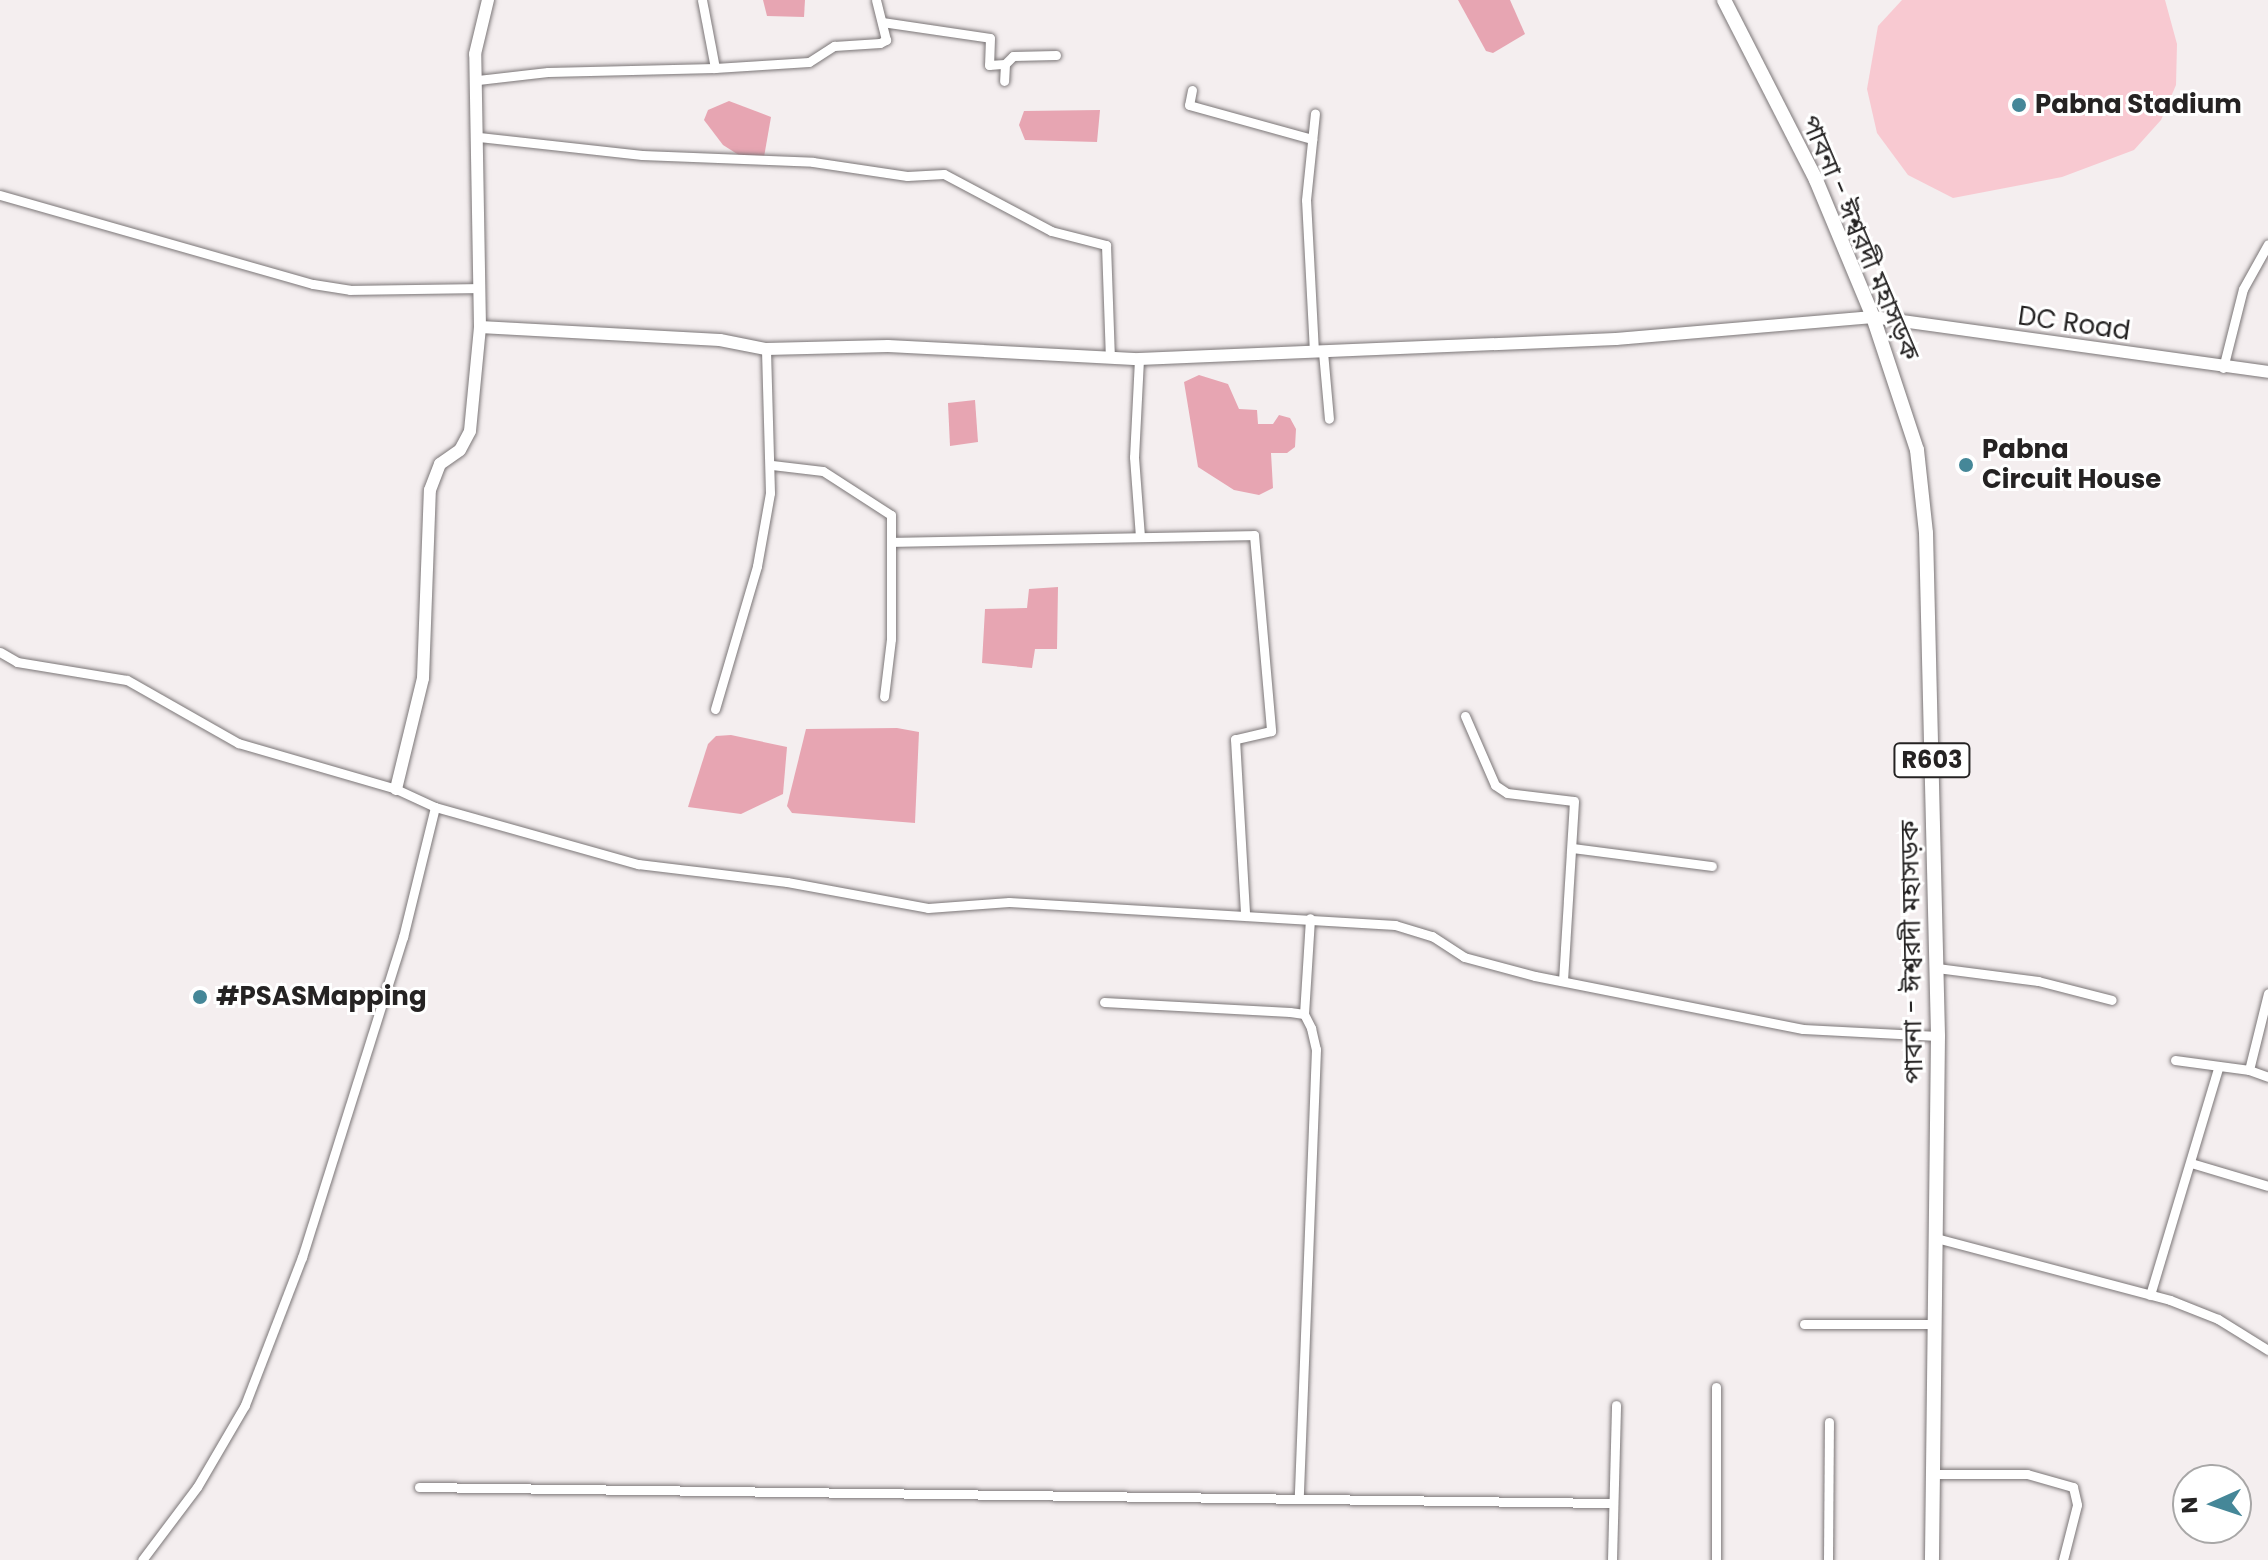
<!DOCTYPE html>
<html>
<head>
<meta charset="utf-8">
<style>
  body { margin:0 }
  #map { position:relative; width:2268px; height:1560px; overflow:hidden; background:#f4eeef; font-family:Poppins,"Noto Sans Bengali",sans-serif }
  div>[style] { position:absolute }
  .green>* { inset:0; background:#f8c9d1 }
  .water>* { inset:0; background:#e7a5b2 }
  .roads { filter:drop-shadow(0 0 2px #7b7677) drop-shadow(0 0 2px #7b7677) }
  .street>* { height:9px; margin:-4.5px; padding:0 4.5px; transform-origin:4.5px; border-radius:4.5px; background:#fff }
  .secondary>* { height:12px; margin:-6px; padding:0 6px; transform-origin:6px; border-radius:6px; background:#fff }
  .primary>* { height:14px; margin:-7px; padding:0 7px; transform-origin:7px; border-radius:7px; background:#fff }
  .dots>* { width:22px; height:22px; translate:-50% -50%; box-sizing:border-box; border:4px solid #fff; border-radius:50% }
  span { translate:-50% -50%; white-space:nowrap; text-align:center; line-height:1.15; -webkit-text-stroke:6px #fff; paint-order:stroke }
  .shield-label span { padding:2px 6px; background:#fff; border:2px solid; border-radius:6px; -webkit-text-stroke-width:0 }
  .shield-label { font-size:24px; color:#252323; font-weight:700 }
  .poi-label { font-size:26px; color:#252323; font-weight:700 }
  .left { translate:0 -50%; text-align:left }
  .street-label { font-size:26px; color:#252323 }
  .north { position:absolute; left:2172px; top:1464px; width:80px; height:80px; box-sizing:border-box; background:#fff; border:2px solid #a8a7a7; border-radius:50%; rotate:267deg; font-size:22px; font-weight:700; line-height:32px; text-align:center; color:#252323 }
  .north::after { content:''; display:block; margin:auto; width:28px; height:36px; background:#458798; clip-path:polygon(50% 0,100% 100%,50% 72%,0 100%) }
</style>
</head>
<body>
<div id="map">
  <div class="green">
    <div style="clip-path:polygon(1902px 0,2165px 0,2177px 44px,2176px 85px,2161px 120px,2134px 150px,2062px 177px,1953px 198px,1908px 175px,1877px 133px,1867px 89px,1878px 26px)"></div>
  </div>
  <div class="water">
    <div style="clip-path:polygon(763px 0,805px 0,804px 17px,767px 16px)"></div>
    <div style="clip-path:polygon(1458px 0,1510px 0,1525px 34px,1493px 53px,1486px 51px)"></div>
    <div style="clip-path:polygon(729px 101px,771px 117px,764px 157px,742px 157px,723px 145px,704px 120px,708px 110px)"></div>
    <div style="clip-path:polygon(1100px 110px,1097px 142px,1025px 140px,1019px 125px,1024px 111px)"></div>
    <div style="clip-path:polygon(1199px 375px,1228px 384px,1239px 409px,1257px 410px,1258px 424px,1273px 424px,1279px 415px,1290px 418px,1296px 429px,1295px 447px,1287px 453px,1271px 453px,1273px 488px,1259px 495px,1234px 490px,1198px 467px,1184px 382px)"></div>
    <div style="clip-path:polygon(975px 400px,978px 442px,950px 446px,948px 403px)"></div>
    <div style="clip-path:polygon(1058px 587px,1057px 649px,1035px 649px,1032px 668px,982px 663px,985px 609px,1027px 608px,1029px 589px)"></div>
    <div style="clip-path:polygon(897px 728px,919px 732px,915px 823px,792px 813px,787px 806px,806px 729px)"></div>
    <div style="clip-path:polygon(731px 735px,787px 747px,783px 794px,741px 814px,688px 807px,708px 744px,716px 736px)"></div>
  </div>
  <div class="roads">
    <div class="street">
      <div style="left:882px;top:22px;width:109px;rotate:8.4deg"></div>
      <div style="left:990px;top:38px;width:27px;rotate:92deg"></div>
      <div style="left:989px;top:65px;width:16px;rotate:-4deg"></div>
      <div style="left:1005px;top:64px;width:17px;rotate:93deg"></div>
      <div style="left:1005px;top:64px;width:11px;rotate:-45deg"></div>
      <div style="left:1013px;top:56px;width:43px;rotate:-1.3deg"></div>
      <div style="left:715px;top:68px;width:94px;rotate:-3.7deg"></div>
      <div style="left:809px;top:62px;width:30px;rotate:-33deg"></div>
      <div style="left:834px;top:46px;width:46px;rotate:-3.7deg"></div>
      <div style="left:880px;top:43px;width:7px;rotate:-27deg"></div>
      <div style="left:886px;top:40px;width:41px;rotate:-104deg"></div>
      <div style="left:478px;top:80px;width:70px;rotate:-6.5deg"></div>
      <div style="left:548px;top:72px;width:167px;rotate:-1.4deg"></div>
      <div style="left:715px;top:68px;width:69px;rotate:-100.8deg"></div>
      <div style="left:1192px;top:90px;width:15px;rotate:101deg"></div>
      <div style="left:1189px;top:105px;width:128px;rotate:15.5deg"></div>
      <div style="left:479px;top:137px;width:164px;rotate:6.3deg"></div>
      <div style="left:642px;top:155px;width:171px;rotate:2.3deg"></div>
      <div style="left:813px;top:162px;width:95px;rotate:8.5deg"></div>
      <div style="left:907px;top:176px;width:37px;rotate:-3deg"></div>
      <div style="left:944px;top:174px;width:121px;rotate:28deg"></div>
      <div style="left:1051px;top:231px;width:57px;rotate:14.3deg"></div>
      <div style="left:1106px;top:245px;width:112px;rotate:88deg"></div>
      <div style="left:0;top:195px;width:325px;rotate:15.9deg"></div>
      <div style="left:313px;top:284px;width:37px;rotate:9deg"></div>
      <div style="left:350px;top:290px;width:129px;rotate:-0.9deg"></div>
      <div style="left:1314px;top:352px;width:152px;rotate:-93deg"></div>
      <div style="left:1306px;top:200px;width:87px;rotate:-84.1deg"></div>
      <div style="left:1323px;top:352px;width:67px;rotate:84.9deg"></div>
      <div style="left:1139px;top:359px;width:98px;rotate:92.9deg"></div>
      <div style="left:1134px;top:457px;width:80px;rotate:85.7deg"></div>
      <div style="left:2223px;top:368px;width:81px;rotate:-75.8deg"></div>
      <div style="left:2243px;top:289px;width:51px;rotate:-60.9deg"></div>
      <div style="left:772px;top:465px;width:51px;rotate:6.7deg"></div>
      <div style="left:823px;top:471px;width:81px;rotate:32.9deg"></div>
      <div style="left:891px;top:515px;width:124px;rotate:90deg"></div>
      <div style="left:891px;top:639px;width:58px;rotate:96.9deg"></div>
      <div style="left:892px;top:542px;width:362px;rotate:-1.1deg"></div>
      <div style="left:1254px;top:535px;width:197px;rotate:85deg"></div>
      <div style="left:1271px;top:731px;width:37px;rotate:167deg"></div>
      <div style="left:1235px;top:739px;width:176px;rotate:86.7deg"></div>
      <div style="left:0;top:652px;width:20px;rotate:30deg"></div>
      <div style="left:17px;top:662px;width:111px;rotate:9.3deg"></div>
      <div style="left:127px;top:680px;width:128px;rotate:29.6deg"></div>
      <div style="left:238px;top:743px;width:165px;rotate:16.2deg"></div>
      <div style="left:396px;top:789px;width:43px;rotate:24.8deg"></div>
      <div style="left:435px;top:807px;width:134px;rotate:103.8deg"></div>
      <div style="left:403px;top:937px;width:336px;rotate:107.5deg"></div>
      <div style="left:302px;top:1257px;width:159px;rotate:111.1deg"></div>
      <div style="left:245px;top:1405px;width:95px;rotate:120.3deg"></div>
      <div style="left:197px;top:1487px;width:91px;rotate:127deg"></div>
      <div style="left:715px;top:709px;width:149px;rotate:-73.6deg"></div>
      <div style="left:757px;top:566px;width:74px;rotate:-79.9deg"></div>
      <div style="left:770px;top:493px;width:144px;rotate:-91.6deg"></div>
      <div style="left:1465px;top:716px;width:75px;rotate:66.5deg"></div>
      <div style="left:1495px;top:785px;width:14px;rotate:34deg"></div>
      <div style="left:1507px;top:793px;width:67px;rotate:6.8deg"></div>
      <div style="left:1574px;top:801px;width:180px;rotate:93.5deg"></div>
      <div style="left:435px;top:807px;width:211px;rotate:15.7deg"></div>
      <div style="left:638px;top:864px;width:150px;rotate:6.9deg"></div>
      <div style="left:787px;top:882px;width:143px;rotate:10.4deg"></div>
      <div style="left:928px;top:908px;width:81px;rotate:-4.2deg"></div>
      <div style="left:1009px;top:902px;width:387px;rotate:3.4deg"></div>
      <div style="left:1395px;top:925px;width:39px;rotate:17deg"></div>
      <div style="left:1432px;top:936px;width:38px;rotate:33deg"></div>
      <div style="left:1464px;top:957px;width:73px;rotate:15deg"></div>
      <div style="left:1535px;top:976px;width:273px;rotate:11.2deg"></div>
      <div style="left:1803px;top:1029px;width:135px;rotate:3deg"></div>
      <div style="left:1573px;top:848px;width:140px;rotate:7.4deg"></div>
      <div style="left:1937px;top:968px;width:102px;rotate:7.3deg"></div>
      <div style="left:2038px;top:981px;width:76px;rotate:14.4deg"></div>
      <div style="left:1104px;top:1002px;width:186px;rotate:3.1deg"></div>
      <div style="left:1290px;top:1012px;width:14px;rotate:8deg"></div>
      <div style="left:1304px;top:1014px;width:16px;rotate:63deg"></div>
      <div style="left:1311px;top:1028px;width:22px;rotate:77deg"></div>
      <div style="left:1316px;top:1049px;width:447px;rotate:92.2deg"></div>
      <div style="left:1304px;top:1014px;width:96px;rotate:-86.4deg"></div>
      <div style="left:2175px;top:1060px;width:75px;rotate:7.7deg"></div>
      <div style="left:2249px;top:1070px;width:79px;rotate:-76.1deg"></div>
      <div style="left:2249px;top:1070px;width:20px;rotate:20deg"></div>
      <div style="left:2191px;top:1163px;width:80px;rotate:16.6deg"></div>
      <div style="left:1936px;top:1238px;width:242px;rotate:14.8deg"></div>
      <div style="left:2170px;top:1300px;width:52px;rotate:21.6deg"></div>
      <div style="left:2218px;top:1319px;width:59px;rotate:31.8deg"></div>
      <div style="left:2150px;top:1295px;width:237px;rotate:-73.3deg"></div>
      <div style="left:1804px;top:1324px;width:130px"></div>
      <div style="left:1932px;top:1474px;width:95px"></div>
      <div style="left:2027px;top:1474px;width:48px;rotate:15.8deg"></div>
      <div style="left:2073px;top:1487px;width:18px;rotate:77deg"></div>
      <div style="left:2077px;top:1505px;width:57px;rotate:104.3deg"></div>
      <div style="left:419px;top:1487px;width:1192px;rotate:0.77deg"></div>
      <div style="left:1612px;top:1560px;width:155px;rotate:-88.5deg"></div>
      <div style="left:1716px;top:1560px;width:173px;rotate:-90deg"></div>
      <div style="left:1828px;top:1560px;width:138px;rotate:-89.6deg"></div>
    </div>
    <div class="secondary">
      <div style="left:480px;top:327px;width:240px;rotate:3.1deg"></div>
      <div style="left:720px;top:340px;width:47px;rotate:11.1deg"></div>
      <div style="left:766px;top:349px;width:122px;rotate:-1.4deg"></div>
      <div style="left:888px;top:346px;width:251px;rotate:3deg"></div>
      <div style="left:1139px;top:359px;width:477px;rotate:-2.4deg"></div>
      <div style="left:1616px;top:339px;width:258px;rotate:-4.9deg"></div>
      <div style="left:1873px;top:317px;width:399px;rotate:7.9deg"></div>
      <div style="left:396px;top:789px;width:114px;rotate:-76.3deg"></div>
      <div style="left:423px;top:678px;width:188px;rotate:-87.9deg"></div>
      <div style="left:430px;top:490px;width:28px;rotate:-69deg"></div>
      <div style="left:440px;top:464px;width:24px;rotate:-35deg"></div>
      <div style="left:460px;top:450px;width:21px;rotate:-62deg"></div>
      <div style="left:470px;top:431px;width:104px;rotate:-84.5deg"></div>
      <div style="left:480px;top:327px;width:273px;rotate:-91deg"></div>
      <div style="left:475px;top:54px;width:56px;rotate:-76.5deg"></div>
    </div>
    <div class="primary">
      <div style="left:1724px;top:0;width:202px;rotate:62.9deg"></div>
      <div style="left:1816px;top:180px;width:148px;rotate:67.4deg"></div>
      <div style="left:1873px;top:317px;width:140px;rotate:71.7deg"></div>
      <div style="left:1917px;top:450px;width:83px;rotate:83.8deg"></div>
      <div style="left:1926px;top:533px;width:503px;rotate:88.63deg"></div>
      <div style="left:1938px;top:1036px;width:524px;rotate:90.66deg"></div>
    </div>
  </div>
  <div class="dots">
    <div style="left:2019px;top:105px;background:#458798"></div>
    <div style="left:1966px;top:465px;background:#458798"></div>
    <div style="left:200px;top:997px;background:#458798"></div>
  </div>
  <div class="shield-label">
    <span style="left:1932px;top:760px">R603</span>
  </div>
  <div class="poi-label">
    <span class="left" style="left:2035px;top:105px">Pabna Stadium</span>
    <span class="left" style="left:1982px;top:465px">Pabna<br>Circuit House</span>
    <span class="left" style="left:216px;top:997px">#PSASMapping</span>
  </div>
  <div class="street-label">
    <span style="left:1860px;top:238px;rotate:67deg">পাবনা - ঈশ্বরদী মহাসড়ক</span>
    <span style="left:2074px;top:324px;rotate:8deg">DC Road</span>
    <span style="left:1912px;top:952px;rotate:-91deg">পাবনা - ঈশ্বরদী মহাসড়ক</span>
  </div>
  <div class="north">N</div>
</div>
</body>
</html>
